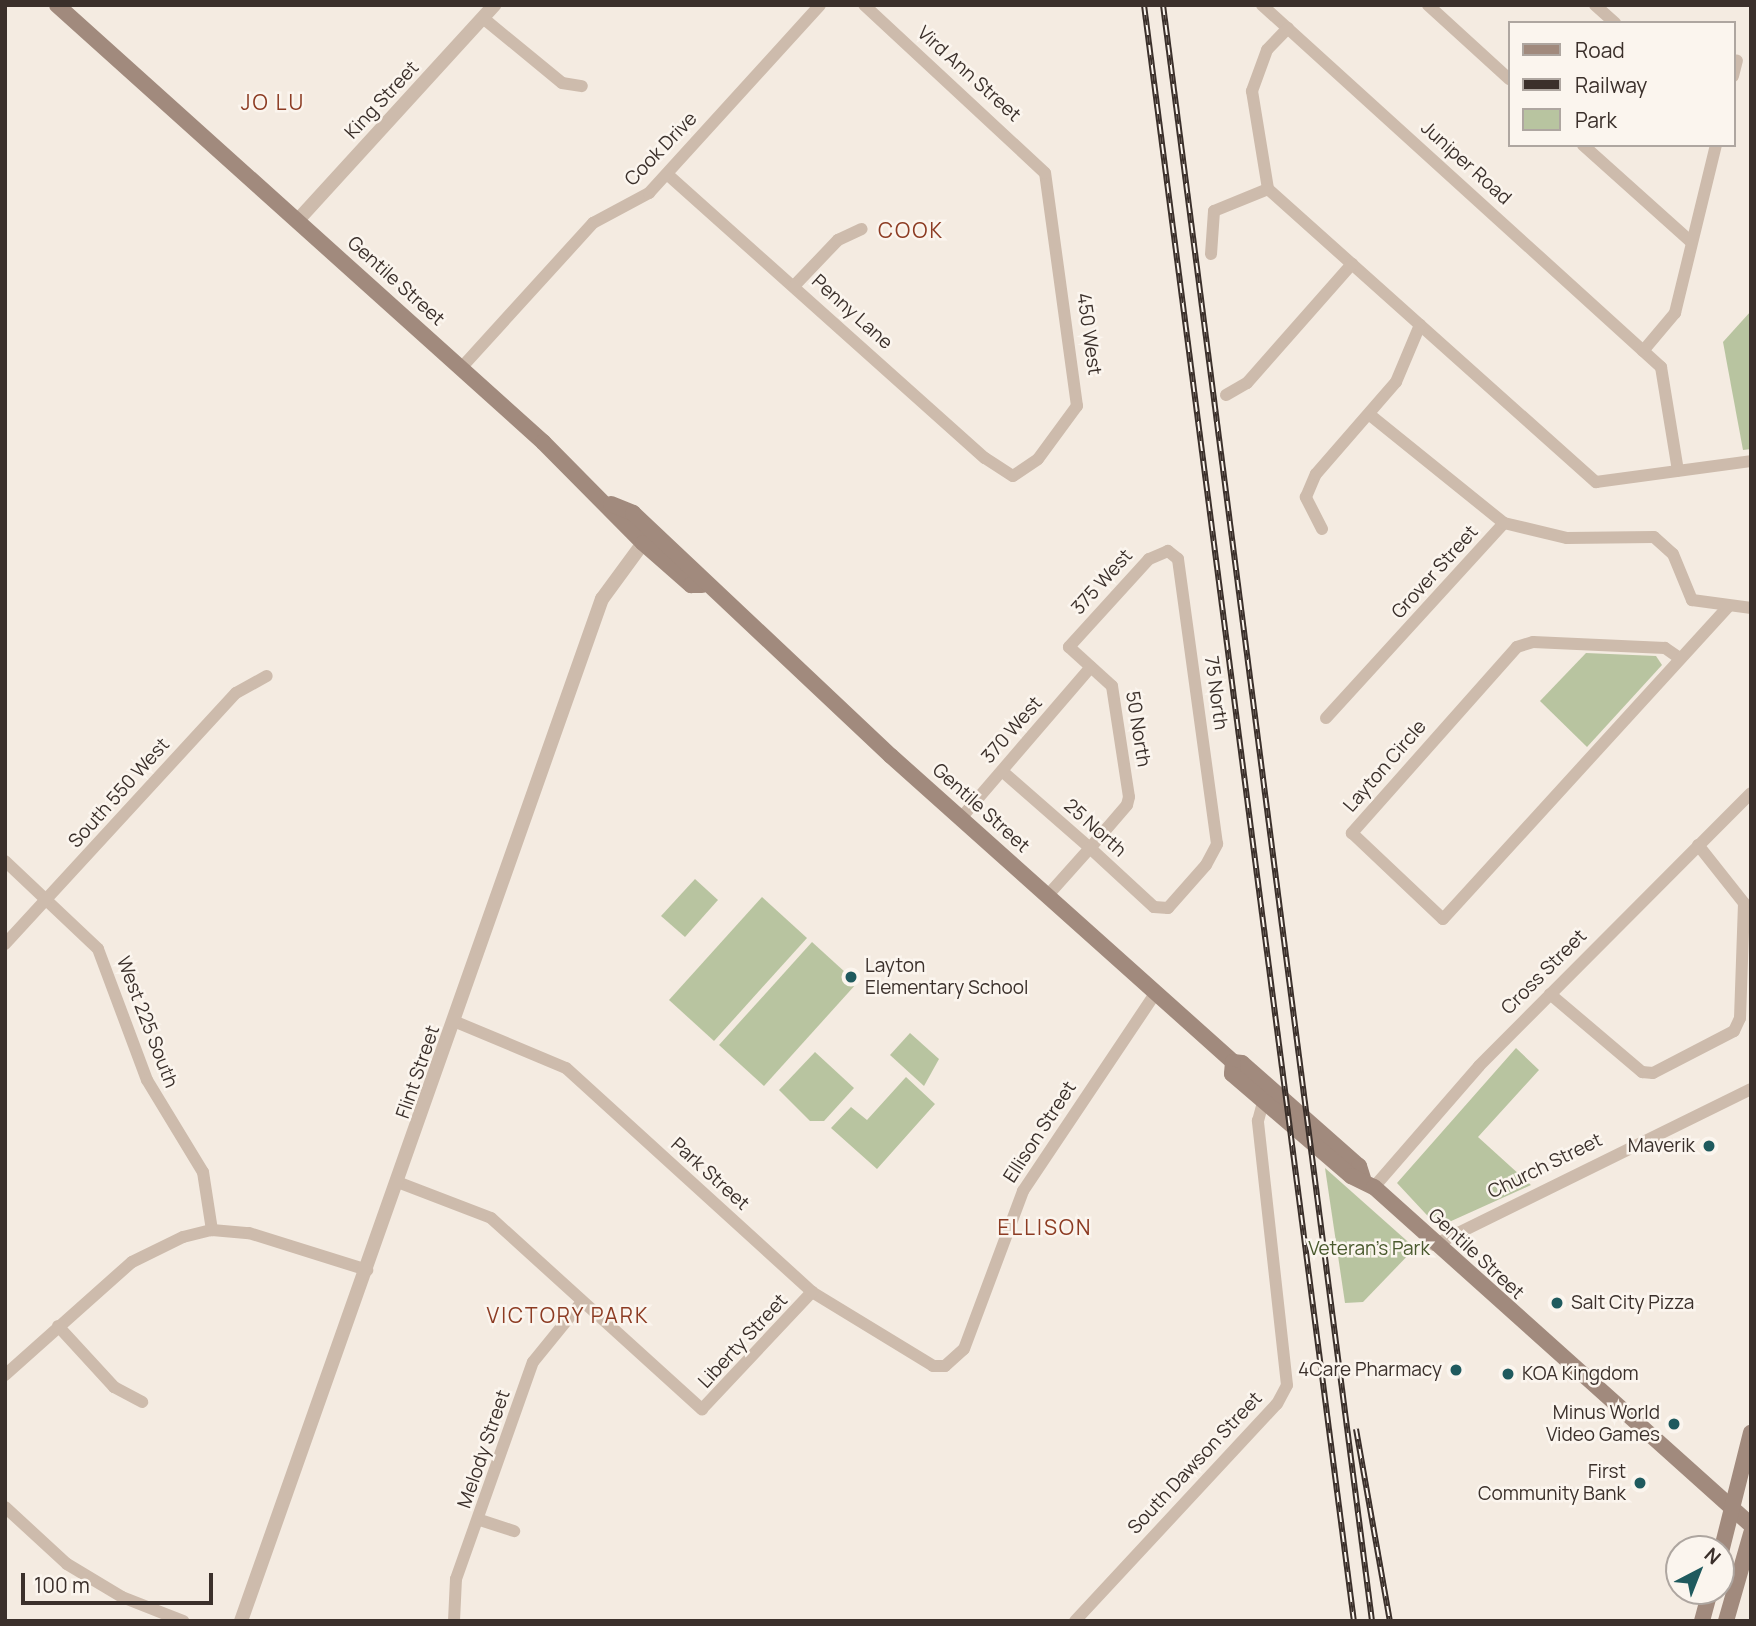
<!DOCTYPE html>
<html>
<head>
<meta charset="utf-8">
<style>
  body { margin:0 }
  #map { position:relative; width:1756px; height:1626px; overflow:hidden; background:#f4ebe1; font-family:Manrope,sans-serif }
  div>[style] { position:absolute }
  .green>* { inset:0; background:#b8c4a0 }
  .minor>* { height:12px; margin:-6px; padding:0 6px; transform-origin:6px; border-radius:6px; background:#cdbbac }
  .tertiary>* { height:14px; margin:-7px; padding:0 7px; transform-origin:7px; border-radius:7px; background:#cdbbac }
  .secondary>* { height:16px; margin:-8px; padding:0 8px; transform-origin:8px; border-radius:8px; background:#a18a7d }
  .rail>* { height:6px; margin-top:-3px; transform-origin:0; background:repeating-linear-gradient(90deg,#fbf5ee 0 10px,#3b302b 0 20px); box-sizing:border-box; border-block:2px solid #3b302b }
  .dots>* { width:19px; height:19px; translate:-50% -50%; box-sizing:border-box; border:4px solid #fbf5ee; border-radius:50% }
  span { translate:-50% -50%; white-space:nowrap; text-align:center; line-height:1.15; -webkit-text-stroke:5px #fbf5ee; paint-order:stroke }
  .street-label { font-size:19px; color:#3b302b }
  .poi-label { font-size:19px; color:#3b302b }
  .left { translate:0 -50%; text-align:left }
  .right { translate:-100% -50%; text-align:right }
  .park-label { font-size:19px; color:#4a5a2e }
  .neighbourhood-label { font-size:21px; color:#8c3b22; letter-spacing:2px }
  .frame { position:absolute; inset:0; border:7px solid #3b302b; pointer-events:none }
  .legend { position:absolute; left:1508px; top:21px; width:228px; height:126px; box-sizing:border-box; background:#fbf5ee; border:2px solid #aea6a0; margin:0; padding:9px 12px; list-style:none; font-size:21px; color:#3b302b }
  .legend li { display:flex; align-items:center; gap:14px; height:35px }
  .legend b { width:35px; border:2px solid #aea6a0 }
  .north { position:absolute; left:1665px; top:1535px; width:70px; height:70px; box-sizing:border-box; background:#fbf5ee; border:2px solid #aea6a0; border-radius:50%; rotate:42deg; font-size:19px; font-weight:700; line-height:28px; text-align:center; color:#3b302b }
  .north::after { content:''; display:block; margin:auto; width:24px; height:32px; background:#1f5a5e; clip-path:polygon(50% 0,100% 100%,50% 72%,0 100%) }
  .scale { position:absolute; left:21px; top:1573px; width:192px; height:32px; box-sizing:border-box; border:4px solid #3b302b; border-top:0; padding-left:9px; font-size:21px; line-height:24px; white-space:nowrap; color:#3b302b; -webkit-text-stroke:5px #fbf5ee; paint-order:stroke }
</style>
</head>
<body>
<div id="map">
  <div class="green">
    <div style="clip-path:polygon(1751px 311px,1751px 449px,1743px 450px,1723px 342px)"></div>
    <div style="clip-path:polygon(1586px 653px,1656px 656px,1662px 665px,1587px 747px,1540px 701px)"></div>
    <div style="clip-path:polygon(695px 879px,718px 900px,685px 937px,661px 916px)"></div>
    <div style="clip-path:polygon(762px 897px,807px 938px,714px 1041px,669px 1000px)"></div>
    <div style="clip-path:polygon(812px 942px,857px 983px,764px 1086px,719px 1045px)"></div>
    <div style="clip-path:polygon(910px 1033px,939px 1059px,924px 1086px,890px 1055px)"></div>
    <div style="clip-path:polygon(1516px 1048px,1539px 1070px,1478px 1137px,1531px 1185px,1438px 1227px,1397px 1183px)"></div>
    <div style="clip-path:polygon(815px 1052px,854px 1088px,824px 1121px,810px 1121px,779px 1090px)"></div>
    <div style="clip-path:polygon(906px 1077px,935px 1104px,877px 1169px,831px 1128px,851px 1107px,867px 1120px)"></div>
    <div style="clip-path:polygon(1325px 1168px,1415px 1248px,1363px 1302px,1345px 1303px)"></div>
  </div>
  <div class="minor">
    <div style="left:1262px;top:5px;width:539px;rotate:42.22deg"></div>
    <div style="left:1661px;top:367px;width:105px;rotate:80.7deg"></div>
    <div style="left:1428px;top:5px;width:110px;rotate:42.4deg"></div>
    <div style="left:1595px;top:5px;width:27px;rotate:42deg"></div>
    <div style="left:483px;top:18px;width:102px;rotate:39.4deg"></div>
    <div style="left:562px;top:83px;width:20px;rotate:9deg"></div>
    <div style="left:1288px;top:28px;width:30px;rotate:134deg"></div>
    <div style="left:1267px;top:50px;width:44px;rotate:110.1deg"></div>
    <div style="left:1252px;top:91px;width:99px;rotate:80.7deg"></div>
    <div style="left:1268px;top:189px;width:440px;rotate:41.8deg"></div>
    <div style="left:1596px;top:482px;width:156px;rotate:-7.7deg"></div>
    <div style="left:1733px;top:76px;width:16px;rotate:-76deg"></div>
    <div style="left:1583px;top:145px;width:145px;rotate:41.9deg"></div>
    <div style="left:667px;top:174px;width:426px;rotate:41.8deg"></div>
    <div style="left:985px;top:458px;width:33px;rotate:33deg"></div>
    <div style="left:1013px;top:476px;width:30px;rotate:-34deg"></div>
    <div style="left:1038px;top:459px;width:66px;rotate:-53.7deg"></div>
    <div style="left:1077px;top:406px;width:235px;rotate:-97.8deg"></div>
    <div style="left:1045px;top:173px;width:247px;rotate:-137.1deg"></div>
    <div style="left:1211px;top:254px;width:43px;rotate:-86deg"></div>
    <div style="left:1214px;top:211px;width:58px;rotate:-22.2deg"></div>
    <div style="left:794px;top:286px;width:64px;rotate:-46.3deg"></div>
    <div style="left:838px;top:240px;width:26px;rotate:-25deg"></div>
    <div style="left:1643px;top:351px;width:50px;rotate:-49.9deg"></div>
    <div style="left:1675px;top:313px;width:173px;rotate:-76.3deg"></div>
    <div style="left:462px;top:367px;width:195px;rotate:-47.7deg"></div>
    <div style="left:593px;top:223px;width:64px;rotate:-28.2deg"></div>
    <div style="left:649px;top:193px;width:254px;rotate:-47.7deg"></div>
    <div style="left:1226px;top:395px;width:24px;rotate:-30deg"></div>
    <div style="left:1247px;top:383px;width:159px;rotate:-48.6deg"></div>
    <div style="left:1370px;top:415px;width:172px;rotate:38.9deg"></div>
    <div style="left:1322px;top:529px;width:36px;rotate:-117deg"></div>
    <div style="left:1306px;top:497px;width:25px;rotate:-67deg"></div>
    <div style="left:1316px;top:474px;width:122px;rotate:-49deg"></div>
    <div style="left:1396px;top:382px;width:62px;rotate:-67.2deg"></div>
    <div style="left:1678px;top:657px;width:16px;rotate:-145deg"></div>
    <div style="left:1665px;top:648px;width:132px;rotate:-177.4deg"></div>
    <div style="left:1533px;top:642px;width:17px;rotate:163deg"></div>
    <div style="left:1517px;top:647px;width:249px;rotate:131.6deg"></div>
    <div style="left:1352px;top:833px;width:125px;rotate:43.4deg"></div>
    <div style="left:1443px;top:919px;width:424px;rotate:-47.6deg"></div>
    <div style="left:1326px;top:718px;width:264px;rotate:-47.6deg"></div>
    <div style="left:1504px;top:523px;width:65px;rotate:13.4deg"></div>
    <div style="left:1567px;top:538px;width:87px;rotate:-0.7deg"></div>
    <div style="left:1654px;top:537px;width:25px;rotate:42deg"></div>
    <div style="left:1673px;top:554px;width:50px;rotate:67.6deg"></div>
    <div style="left:1692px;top:600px;width:60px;rotate:7.7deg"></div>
    <div style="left:1002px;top:771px;width:117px;rotate:41.2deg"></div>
    <div style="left:1090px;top:848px;width:87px;rotate:42.7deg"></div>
    <div style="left:1154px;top:907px;width:14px;rotate:4deg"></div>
    <div style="left:1168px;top:908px;width:57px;rotate:-48.5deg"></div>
    <div style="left:1206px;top:865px;width:24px;rotate:-62deg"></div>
    <div style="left:1217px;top:844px;width:288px;rotate:-97.8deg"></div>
    <div style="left:1178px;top:559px;width:13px;rotate:-141deg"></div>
    <div style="left:1168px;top:551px;width:21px;rotate:157deg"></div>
    <div style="left:1149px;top:559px;width:119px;rotate:132.3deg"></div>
    <div style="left:1069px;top:647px;width:58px;rotate:42.2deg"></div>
    <div style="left:1112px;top:686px;width:112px;rotate:81.3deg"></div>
    <div style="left:1129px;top:797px;width:8px;rotate:104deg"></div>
    <div style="left:1127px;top:805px;width:57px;rotate:130.7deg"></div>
    <div style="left:1090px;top:848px;width:63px;rotate:131.8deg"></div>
    <div style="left:961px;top:818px;width:199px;rotate:-49.3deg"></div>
    <div style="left:5px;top:861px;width:128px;rotate:43.4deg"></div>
    <div style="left:98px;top:949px;width:140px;rotate:69.5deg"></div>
    <div style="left:147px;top:1080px;width:108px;rotate:58.7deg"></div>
    <div style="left:203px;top:1172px;width:59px;rotate:81.2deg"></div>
    <div style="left:5px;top:944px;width:341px;rotate:-47.4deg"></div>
    <div style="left:236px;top:693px;width:35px;rotate:-29deg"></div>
    <div style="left:1550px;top:994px;width:121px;rotate:40.3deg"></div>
    <div style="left:1642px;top:1072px;width:11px;rotate:5deg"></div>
    <div style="left:1653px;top:1073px;width:91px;rotate:-27.4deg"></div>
    <div style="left:1734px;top:1031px;width:14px;rotate:-65deg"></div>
    <div style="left:1740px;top:1018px;width:115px;rotate:-88deg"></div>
    <div style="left:1744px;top:903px;width:74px;rotate:-128.4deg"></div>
    <div style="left:456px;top:1022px;width:119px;rotate:22.7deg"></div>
    <div style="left:566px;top:1068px;width:333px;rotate:42.3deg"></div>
    <div style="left:812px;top:1292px;width:142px;rotate:31.4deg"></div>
    <div style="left:933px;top:1366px;width:12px"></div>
    <div style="left:945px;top:1366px;width:25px;rotate:-42deg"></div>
    <div style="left:964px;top:1349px;width:169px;rotate:-69.5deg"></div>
    <div style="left:1023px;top:1191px;width:239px;rotate:-56.2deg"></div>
    <div style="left:400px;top:1183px;width:97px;rotate:21deg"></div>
    <div style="left:491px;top:1218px;width:285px;rotate:42.2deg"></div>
    <div style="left:702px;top:1409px;width:161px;rotate:-46.8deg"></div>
    <div style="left:1374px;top:1187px;width:160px;rotate:-49deg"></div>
    <div style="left:1479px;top:1066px;width:385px;rotate:-45.1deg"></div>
    <div style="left:1434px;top:1245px;width:353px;rotate:-26.2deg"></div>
    <div style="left:58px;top:1326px;width:83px;rotate:47.4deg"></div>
    <div style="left:114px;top:1387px;width:32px;rotate:28deg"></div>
    <div style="left:5px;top:1375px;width:170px;rotate:-41.7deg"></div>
    <div style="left:132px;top:1262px;width:57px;rotate:-26.1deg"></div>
    <div style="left:183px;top:1237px;width:30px;rotate:-14deg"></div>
    <div style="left:212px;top:1230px;width:37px;rotate:5deg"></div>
    <div style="left:249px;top:1233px;width:124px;rotate:17.4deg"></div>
    <div style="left:5px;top:1507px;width:84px;rotate:42.6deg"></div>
    <div style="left:67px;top:1564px;width:64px;rotate:31deg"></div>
    <div style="left:122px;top:1597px;width:66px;rotate:21.5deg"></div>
    <div style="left:480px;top:1520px;width:36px;rotate:18deg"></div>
    <div style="left:454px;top:1621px;width:42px;rotate:-87.3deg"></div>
    <div style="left:456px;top:1579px;width:230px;rotate:-70.5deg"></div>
    <div style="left:533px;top:1362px;width:76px;rotate:-50.9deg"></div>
    <div style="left:1075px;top:1621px;width:296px;rotate:-47.1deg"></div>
    <div style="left:1277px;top:1404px;width:21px;rotate:-62deg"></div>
    <div style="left:1287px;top:1385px;width:266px;rotate:-96.3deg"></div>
    <div style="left:1258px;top:1121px;width:20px;rotate:-75deg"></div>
  </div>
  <div class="tertiary">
    <div style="left:298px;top:220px;width:291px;rotate:-47.6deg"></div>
    <div style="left:241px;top:1621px;width:1084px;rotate:-70.55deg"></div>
    <div style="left:602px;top:599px;width:69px;rotate:-53.8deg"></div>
  </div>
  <div class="secondary">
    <div style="left:57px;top:5px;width:654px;rotate:41.96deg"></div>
    <div style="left:543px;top:442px;width:142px;rotate:45.3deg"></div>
    <div style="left:643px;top:543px;width:64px;rotate:41.2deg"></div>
    <div style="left:691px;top:585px;width:11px"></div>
    <div style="left:611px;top:504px;width:24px;rotate:22deg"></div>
    <div style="left:633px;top:513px;width:354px;rotate:43.3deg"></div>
    <div style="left:891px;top:756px;width:459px;rotate:41.8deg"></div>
    <div style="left:1233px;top:1062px;width:9px;rotate:6deg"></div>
    <div style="left:1242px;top:1063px;width:156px;rotate:41.4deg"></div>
    <div style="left:1359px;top:1166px;width:13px;rotate:72deg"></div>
    <div style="left:1233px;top:1062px;width:12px;rotate:95deg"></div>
    <div style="left:1232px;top:1074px;width:157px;rotate:40.6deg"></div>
    <div style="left:1351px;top:1176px;width:25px;rotate:26deg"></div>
    <div style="left:1374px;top:1187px;width:506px;rotate:41.88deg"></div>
    <div style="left:1721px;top:1552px;width:123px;rotate:-75.9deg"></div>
    <div style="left:1702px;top:1621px;width:31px;rotate:-75deg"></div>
    <div style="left:1726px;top:1621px;width:91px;rotate:-74deg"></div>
  </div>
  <div class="rail">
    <div style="left:1144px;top:5px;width:1630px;rotate:82.6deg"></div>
    <div style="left:1163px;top:5px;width:1629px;rotate:82.63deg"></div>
    <div style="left:1356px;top:1429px;width:195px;rotate:80deg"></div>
  </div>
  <div class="dots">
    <div style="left:851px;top:977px;background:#1f5a5e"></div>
    <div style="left:1709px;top:1146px;background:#1f5a5e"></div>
    <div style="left:1557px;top:1303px;background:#1f5a5e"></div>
    <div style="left:1456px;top:1370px;background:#1f5a5e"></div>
    <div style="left:1508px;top:1374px;background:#1f5a5e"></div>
    <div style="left:1674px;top:1424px;background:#1f5a5e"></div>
    <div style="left:1640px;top:1483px;background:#1f5a5e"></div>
  </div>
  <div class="street-label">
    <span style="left:969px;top:74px;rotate:42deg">Vird Ann Street</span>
    <span style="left:382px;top:100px;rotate:-47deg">King Street</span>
    <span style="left:661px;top:149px;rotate:-46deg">Cook Drive</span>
    <span style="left:1466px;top:163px;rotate:42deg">Juniper Road</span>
    <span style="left:396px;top:281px;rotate:42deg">Gentile Street</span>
    <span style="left:852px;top:312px;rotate:42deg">Penny Lane</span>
    <span style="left:1089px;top:334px;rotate:82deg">450 West</span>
    <span style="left:1435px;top:572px;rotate:-48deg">Grover Street</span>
    <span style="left:1102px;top:582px;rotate:-48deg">375 West</span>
    <span style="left:1216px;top:693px;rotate:82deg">75 North</span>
    <span style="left:1138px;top:729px;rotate:81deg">50 North</span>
    <span style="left:1012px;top:730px;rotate:-49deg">370 West</span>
    <span style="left:1385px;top:766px;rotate:-49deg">Layton Circle</span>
    <span style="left:119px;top:793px;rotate:-48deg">South 550 West</span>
    <span style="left:981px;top:808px;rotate:42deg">Gentile Street</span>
    <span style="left:1095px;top:828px;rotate:42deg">25 North</span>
    <span style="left:1544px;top:972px;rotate:-45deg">Cross Street</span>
    <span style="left:147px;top:1022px;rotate:69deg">West 225 South</span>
    <span style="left:418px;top:1072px;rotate:-71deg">Flint Street</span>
    <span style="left:1040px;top:1132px;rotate:-57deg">Ellison Street</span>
    <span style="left:1545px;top:1166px;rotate:-26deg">Church Street</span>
    <span style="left:710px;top:1174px;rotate:42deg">Park Street</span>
    <span style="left:1476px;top:1254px;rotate:43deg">Gentile Street</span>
    <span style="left:743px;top:1341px;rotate:-47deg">Liberty Street</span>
    <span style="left:484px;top:1449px;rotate:-71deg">Melody Street</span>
    <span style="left:1195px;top:1463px;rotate:-47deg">South Dawson Street</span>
  </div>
  <div class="poi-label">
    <span class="left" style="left:865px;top:977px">Layton<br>Elementary School</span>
    <span class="right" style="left:1695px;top:1146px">Maverik</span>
    <span class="left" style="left:1571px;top:1303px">Salt City Pizza</span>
    <span class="right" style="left:1442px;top:1370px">4Care Pharmacy</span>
    <span class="left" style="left:1522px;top:1374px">KOA Kingdom</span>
    <span class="right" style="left:1660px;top:1424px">Minus World<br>Video Games</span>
    <span class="right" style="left:1626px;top:1483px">First<br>Community Bank</span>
  </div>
  <div class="park-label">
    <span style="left:1369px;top:1249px">Veteran's Park</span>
  </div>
  <div class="neighbourhood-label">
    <span style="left:273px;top:102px">JO LU</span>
    <span style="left:911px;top:230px">COOK</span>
    <span style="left:1045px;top:1227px">ELLISON</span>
    <span style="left:568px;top:1315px">VICTORY PARK</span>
  </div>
  <div class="frame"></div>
  <ul class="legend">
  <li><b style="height:9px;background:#a18a7d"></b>Road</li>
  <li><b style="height:9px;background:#3b302b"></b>Railway</li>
  <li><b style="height:19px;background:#b8c4a0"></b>Park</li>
  </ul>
  <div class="north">N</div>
  <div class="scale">100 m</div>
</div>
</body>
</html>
